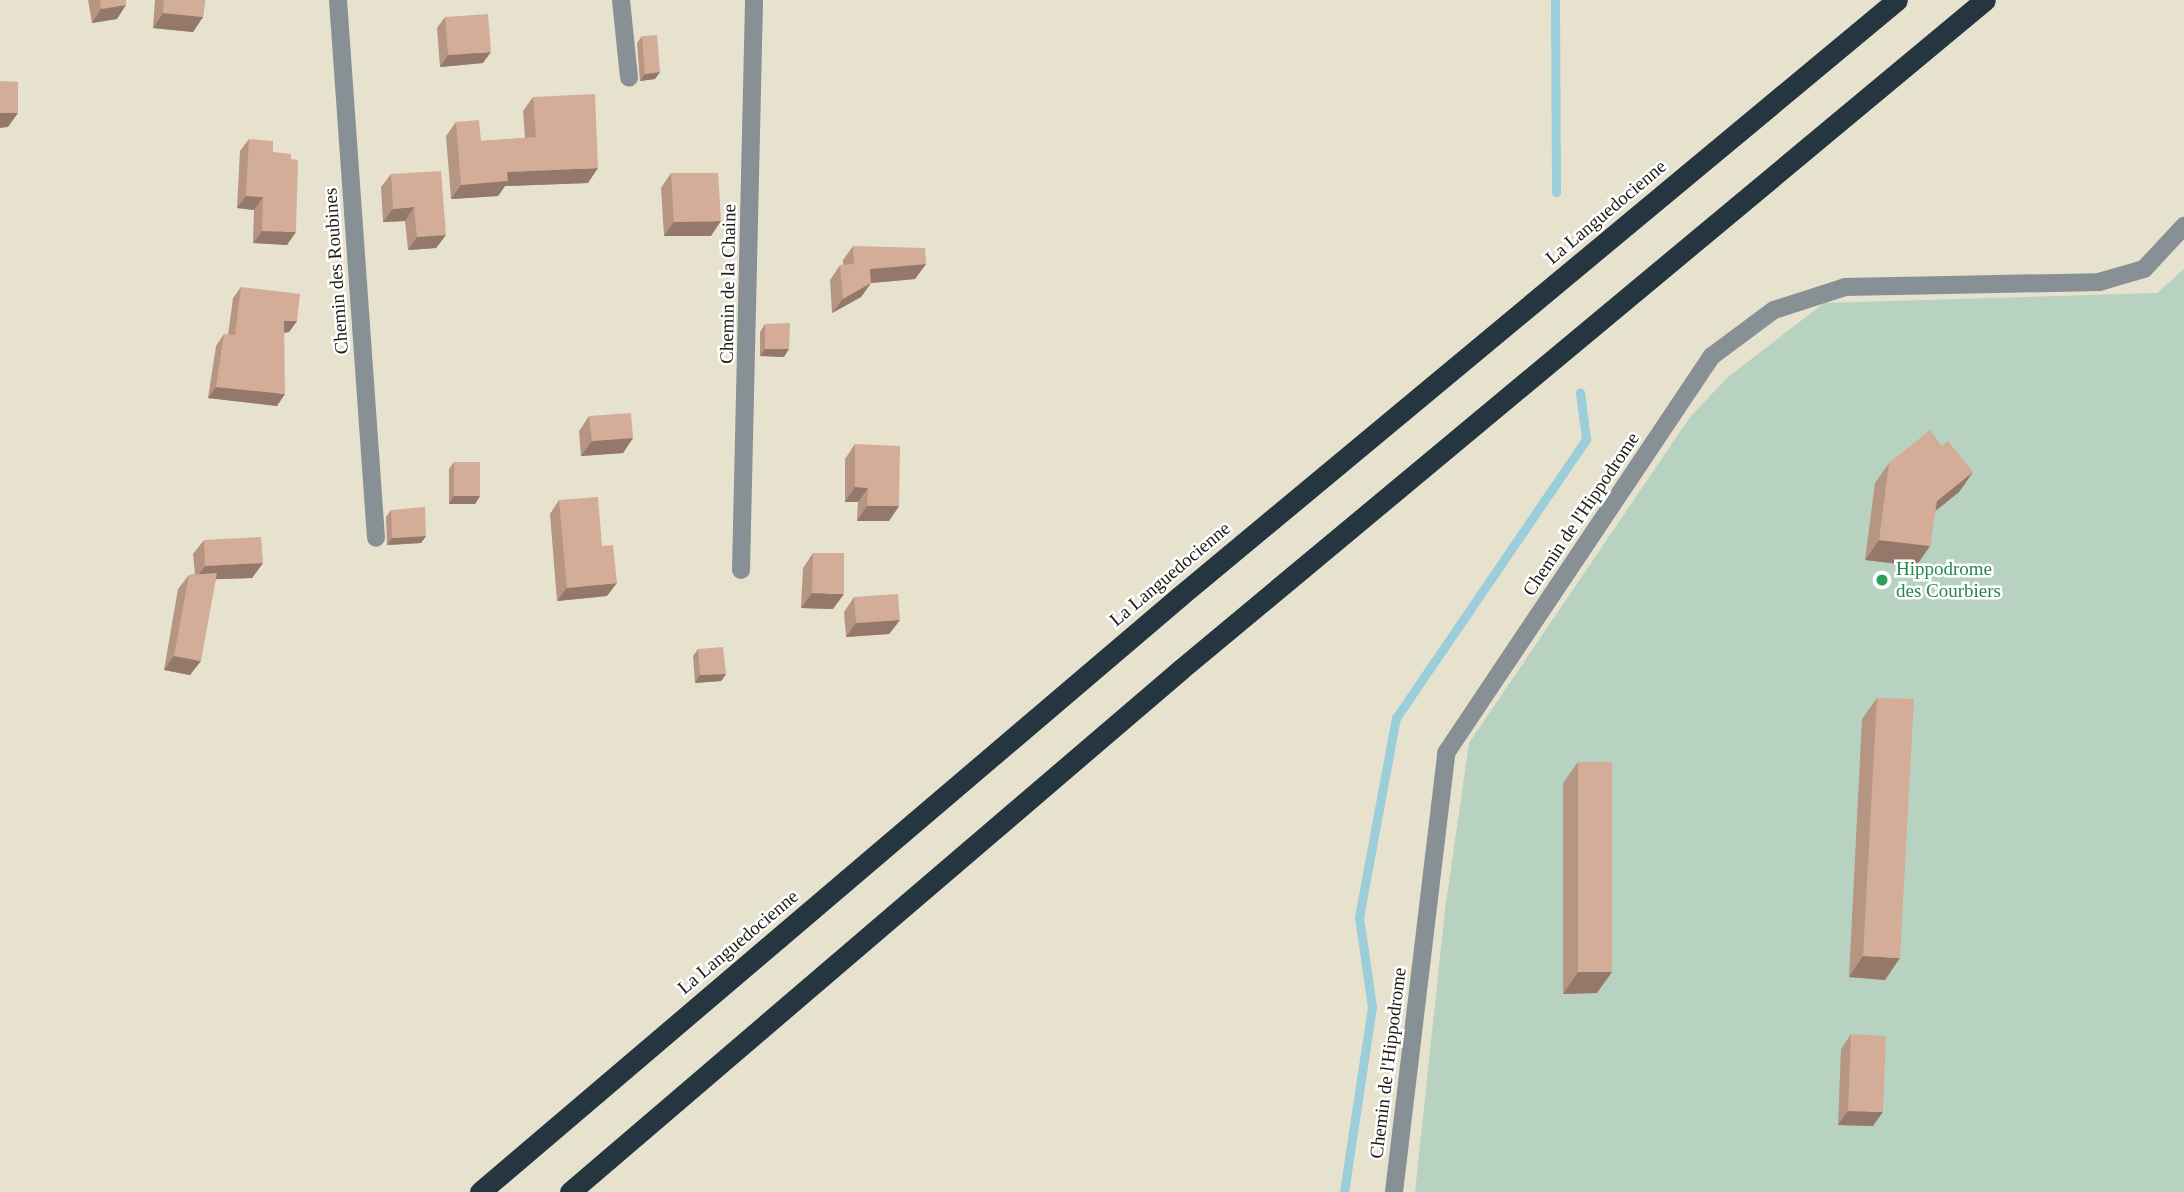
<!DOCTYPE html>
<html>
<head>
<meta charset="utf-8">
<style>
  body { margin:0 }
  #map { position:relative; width:2184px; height:1192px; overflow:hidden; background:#e6e2cd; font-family:"Times New Roman",serif }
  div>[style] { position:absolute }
  .green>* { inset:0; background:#b8d2c1 }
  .stream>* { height:9px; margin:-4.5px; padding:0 4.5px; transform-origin:4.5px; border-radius:4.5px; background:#9bcdda }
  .minor>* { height:18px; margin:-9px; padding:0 9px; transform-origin:9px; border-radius:9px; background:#879095 }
  .highway>* { height:21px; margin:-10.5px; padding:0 10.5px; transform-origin:10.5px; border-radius:10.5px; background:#253641 }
  .wall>* { inset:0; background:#b69583 }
  .shaded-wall>* { inset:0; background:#94796a }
  .building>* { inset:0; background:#d4ad98 }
  .dots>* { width:19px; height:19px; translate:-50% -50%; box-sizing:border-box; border:4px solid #fff; border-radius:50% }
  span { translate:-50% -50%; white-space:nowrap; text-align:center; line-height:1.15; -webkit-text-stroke:5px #fff; paint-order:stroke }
  .street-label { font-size:19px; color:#1e1d15 }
  .leisure-label { font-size:19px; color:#27864d }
  .left { translate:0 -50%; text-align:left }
</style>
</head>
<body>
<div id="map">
  <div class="green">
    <div style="clip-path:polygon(2184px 269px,2184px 1192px,1415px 1192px,1445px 910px,1469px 743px,1690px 417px,1728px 377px,1824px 303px,2157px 293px)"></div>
  </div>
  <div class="stream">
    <div style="left:1555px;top:0;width:192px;rotate:89.7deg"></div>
    <div style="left:1344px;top:1192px;width:187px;rotate:-81.4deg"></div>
    <div style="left:1372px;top:1007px;width:91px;rotate:-98.2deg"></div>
    <div style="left:1359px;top:917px;width:202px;rotate:-79.5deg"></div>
    <div style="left:1396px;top:718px;width:338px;rotate:-55.7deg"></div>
    <div style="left:1586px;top:439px;width:47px;rotate:-97.3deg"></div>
  </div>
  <div class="minor">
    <div style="left:338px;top:0;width:539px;rotate:85.96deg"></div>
    <div style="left:621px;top:0;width:78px;rotate:84.1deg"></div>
    <div style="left:741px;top:570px;width:570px;rotate:-88.69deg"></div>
    <div style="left:1394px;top:1192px;width:442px;rotate:-83.2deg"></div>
    <div style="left:1446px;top:753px;width:478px;rotate:-56.2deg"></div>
    <div style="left:1712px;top:356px;width:77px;rotate:-36.6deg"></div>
    <div style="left:1774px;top:310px;width:75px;rotate:-17.9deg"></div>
    <div style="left:1845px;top:287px;width:254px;rotate:-1.1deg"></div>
    <div style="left:2099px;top:282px;width:47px;rotate:-16.1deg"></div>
    <div style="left:2144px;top:269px;width:59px;rotate:-47.1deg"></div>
  </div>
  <div class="highway">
    <div style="left:480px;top:1192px;width:919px;rotate:-40.41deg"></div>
    <div style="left:1180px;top:596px;width:932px;rotate:-39.73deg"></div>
    <div style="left:570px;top:1192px;width:803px;rotate:-40.55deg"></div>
    <div style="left:1180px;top:670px;width:1047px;rotate:-39.77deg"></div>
  </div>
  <div class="wall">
    <div style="clip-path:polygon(88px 0,126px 0,117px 19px,92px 23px)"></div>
    <div style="clip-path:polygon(155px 0,205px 0,203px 17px,193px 32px,153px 28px)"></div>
    <div style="clip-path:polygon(445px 17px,483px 63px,440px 67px,437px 28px)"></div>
    <div style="clip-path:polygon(642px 36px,660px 72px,655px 79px,640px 81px,637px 43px)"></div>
    <div style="clip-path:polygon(533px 97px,588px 183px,505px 186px,498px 196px,451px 199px,446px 136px,456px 122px,481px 141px,525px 138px,523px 111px)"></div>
    <div style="clip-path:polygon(249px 139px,273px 152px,287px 245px,253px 243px,254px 210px,237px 208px,240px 151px)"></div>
    <div style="clip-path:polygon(671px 173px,711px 236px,664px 236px,661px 188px)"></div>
    <div style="clip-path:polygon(391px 174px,446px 235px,436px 248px,408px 250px,405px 221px,383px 222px,381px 187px)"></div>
    <div style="clip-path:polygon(853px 246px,926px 264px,915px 279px,871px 283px,861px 297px,832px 313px,830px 280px,840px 265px,843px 265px,843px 260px)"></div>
    <div style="clip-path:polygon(241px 287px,297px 321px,289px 332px,284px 333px,277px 406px,208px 398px,216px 346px,224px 334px,228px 335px,233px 298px)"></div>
    <div style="clip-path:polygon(765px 324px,784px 357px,760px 356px,760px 332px)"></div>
    <div style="clip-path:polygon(589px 416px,633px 438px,623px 453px,581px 456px,579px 431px)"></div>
    <div style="clip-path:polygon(855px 444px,899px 506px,889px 521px,857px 521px,858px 502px,845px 502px,845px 459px)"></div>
    <div style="clip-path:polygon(1942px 446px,1973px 472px,1959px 492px,1935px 511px,1930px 546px,1916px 566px,1865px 560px,1875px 483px,1889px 463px)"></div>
    <div style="clip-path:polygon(454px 462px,480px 496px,475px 504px,449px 504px,449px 469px)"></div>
    <div style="clip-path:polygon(559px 500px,607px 596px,557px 601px,550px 514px)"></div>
    <div style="clip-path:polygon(391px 510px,426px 536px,421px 543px,387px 545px,386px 517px)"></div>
    <div style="clip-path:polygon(204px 540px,263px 563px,252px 578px,216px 579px,190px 675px,164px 670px,178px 589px,189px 575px,195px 574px,193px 554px)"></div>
    <div style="clip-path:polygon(813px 553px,833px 609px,801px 608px,803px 568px)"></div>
    <div style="clip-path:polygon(854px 597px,900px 620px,889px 634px,846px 637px,844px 612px)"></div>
    <div style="clip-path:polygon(698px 649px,726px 674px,721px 681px,695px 683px,693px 656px)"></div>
    <div style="clip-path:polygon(1877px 698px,1885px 980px,1849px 977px,1862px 719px)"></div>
    <div style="clip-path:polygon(1578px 762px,1597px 993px,1563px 994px,1563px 783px)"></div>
    <div style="clip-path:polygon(1851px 1034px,1873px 1126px,1838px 1125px,1841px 1049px)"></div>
  </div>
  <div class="shaded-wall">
    <div style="clip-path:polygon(126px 5px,117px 19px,92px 23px,101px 9px)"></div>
    <div style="clip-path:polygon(163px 13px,203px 17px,193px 32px,153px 28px)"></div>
    <div style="clip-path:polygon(491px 52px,483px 63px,440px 67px,448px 55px)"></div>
    <div style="clip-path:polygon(660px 72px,655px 79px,640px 81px,645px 74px)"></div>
    <div style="clip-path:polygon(0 113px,18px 113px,8px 127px,0 128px)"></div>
    <div style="clip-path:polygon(598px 168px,588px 183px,505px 186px,498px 196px,451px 199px,461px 185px,507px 172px)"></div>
    <div style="clip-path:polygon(246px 196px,263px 197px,254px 210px,237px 208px)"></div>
    <div style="clip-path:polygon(414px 207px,405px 221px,383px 222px,393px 209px)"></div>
    <div style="clip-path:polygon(721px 221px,711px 236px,664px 236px,674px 222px)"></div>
    <div style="clip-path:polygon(262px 231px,296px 232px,287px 245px,253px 243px)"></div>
    <div style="clip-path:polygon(446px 235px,436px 248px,408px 250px,417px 237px)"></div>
    <div style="clip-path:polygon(926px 264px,915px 279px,871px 283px,861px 297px,832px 313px,843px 299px,870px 269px)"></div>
    <div style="clip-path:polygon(284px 321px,297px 321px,289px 332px,276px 333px)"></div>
    <div style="clip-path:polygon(765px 349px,789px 349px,784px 357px,760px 356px)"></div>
    <div style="clip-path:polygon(216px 387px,285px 394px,277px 406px,208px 398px)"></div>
    <div style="clip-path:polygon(633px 438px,623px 453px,581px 456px,592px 441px)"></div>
    <div style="clip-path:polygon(1973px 472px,1959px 492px,1923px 521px,1937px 501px)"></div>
    <div style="clip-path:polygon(855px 487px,868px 488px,858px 502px,845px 502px)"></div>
    <div style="clip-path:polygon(454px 496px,480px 496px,475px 504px,449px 504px)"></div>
    <div style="clip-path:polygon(867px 506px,899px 506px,889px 521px,857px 521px)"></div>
    <div style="clip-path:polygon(426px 536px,421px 543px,387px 545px,392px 538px)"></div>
    <div style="clip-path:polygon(1879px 540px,1930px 546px,1916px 566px,1865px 560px)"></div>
    <div style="clip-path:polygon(263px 563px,252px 578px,195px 580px,205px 566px)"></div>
    <div style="clip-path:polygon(617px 583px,607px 596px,557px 601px,567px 588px)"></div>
    <div style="clip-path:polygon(812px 593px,844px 594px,833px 609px,801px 608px)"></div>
    <div style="clip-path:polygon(900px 620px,889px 634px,846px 637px,856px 623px)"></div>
    <div style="clip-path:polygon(174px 656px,201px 661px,190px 675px,164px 670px)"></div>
    <div style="clip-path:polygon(726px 674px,721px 681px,695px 683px,700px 675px)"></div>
    <div style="clip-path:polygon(1863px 956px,1900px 958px,1885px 980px,1849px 977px)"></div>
    <div style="clip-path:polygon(1578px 972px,1612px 972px,1597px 993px,1563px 994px)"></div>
    <div style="clip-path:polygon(1848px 1111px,1883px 1112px,1873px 1126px,1838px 1125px)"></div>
  </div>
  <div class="building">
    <div style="clip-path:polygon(100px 0,126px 0,126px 5px,101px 9px)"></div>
    <div style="clip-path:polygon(164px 0,205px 0,203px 17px,163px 13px)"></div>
    <div style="clip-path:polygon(488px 14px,491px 52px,448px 55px,445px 17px)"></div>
    <div style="clip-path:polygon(657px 35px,660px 72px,645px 74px,642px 36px)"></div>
    <div style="clip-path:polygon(0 81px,18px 82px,18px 113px,0 113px)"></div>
    <div style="clip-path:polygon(595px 94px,598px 168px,507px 172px,508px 181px,461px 185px,456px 122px,479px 120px,481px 141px,536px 137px,533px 97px)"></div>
    <div style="clip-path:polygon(249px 139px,273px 141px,273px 152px,291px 154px,291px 159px,298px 160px,296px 232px,262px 231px,263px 197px,246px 196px)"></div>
    <div style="clip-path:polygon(441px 171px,446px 235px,417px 237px,414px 207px,393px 209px,391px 174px)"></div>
    <div style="clip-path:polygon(671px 173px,718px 173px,721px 221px,674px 222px)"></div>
    <div style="clip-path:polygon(853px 246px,925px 248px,926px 264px,870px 269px,871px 283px,843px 299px,840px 265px,854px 264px)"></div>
    <div style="clip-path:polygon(241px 287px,300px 294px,297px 321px,284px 321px,285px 394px,216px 387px,224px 334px,235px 335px)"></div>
    <div style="clip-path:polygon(790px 323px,789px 349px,765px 349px,765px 324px)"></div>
    <div style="clip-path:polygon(631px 413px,633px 438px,592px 441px,589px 416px)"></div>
    <div style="clip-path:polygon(1930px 430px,1942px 446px,1948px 441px,1973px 472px,1937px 501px,1930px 546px,1879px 540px,1889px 463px)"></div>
    <div style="clip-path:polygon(855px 444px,900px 446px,899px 506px,867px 506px,868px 488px,855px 487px)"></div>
    <div style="clip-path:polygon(454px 462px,480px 462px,480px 496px,454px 496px)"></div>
    <div style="clip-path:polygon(598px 497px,602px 546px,613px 545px,617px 583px,567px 588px,559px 500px)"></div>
    <div style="clip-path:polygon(425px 507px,426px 536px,392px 538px,391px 510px)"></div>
    <div style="clip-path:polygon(261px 537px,263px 563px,205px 566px,204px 540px)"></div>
    <div style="clip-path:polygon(813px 553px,844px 553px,844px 594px,812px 593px)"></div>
    <div style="clip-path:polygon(217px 573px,201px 661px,174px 656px,189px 575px)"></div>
    <div style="clip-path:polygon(898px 594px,900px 620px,856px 623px,854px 597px)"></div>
    <div style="clip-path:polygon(723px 647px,726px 674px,700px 675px,698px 649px)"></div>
    <div style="clip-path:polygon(1877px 698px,1914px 699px,1900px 958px,1863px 956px)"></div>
    <div style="clip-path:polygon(1578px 762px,1612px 762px,1612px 972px,1578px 972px)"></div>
    <div style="clip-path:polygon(1851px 1034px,1886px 1036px,1883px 1112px,1848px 1111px)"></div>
  </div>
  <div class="dots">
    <div style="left:1882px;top:580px;background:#2e9e5b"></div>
  </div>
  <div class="street-label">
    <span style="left:1606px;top:212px;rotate:-40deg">La Languedocienne</span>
    <span style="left:336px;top:271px;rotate:-94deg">Chemin des Roubines</span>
    <span style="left:728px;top:284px;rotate:-89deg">Chemin de la Chaine</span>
    <span style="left:1581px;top:514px;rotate:-56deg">Chemin de l'Hippodrome</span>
    <span style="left:1170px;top:574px;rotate:-40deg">La Languedocienne</span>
    <span style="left:738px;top:942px;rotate:-40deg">La Languedocienne</span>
    <span style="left:1388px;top:1063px;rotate:-83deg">Chemin de l'Hippodrome</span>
  </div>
  <div class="leisure-label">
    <span class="left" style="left:1896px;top:580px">Hippodrome<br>des Courbiers</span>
  </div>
</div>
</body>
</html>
